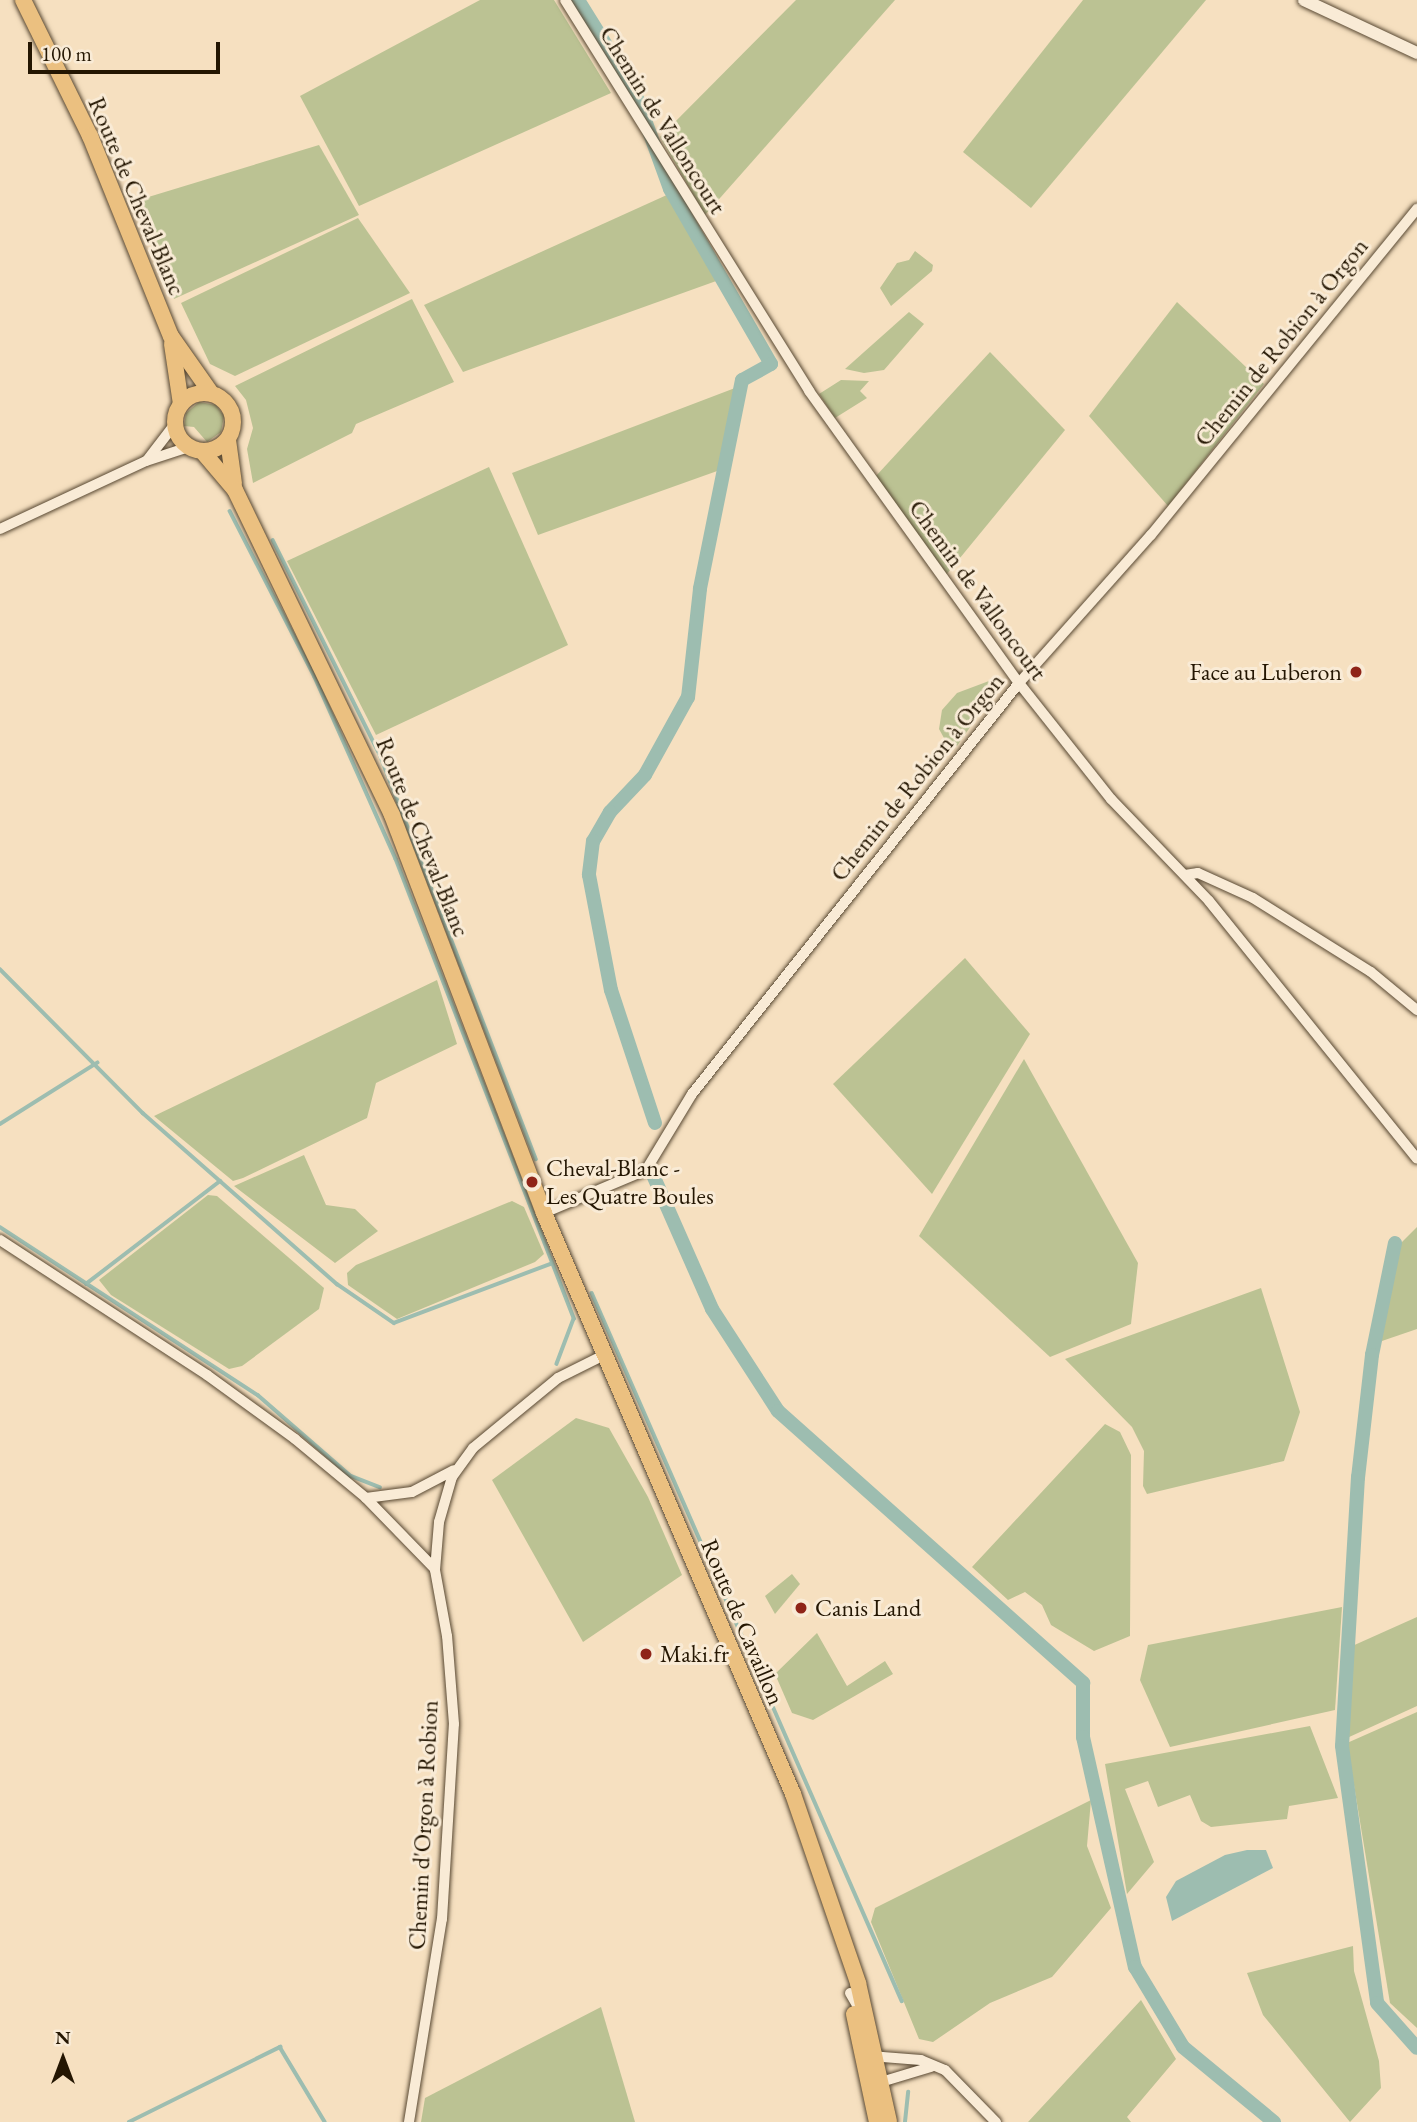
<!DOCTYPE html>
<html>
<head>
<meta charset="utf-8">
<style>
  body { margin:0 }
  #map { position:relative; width:1417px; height:2122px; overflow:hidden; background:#f6e0c0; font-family:"EB Garamond",serif }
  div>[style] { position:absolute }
  .green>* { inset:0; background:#bbc293 }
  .water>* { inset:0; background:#9dbdb0 }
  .stream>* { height:3.5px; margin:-1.75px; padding:0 1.75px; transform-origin:1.75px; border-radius:1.75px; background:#9dbdb0 }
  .canal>* { height:14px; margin:-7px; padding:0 7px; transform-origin:7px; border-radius:7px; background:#9dbdb0 }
  .roads { filter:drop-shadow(0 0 2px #584832) drop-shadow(0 0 2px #584832) }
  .minor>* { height:10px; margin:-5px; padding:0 5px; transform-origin:5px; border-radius:5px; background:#f9ebd6 }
  .tertiary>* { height:12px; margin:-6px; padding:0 6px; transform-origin:6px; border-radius:6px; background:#f9ebd6 }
  .primary>* { height:16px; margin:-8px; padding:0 8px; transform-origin:8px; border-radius:8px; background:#ebc080 }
  .primary>.ring { margin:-8px; padding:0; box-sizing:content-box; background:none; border:16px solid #ebc080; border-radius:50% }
  .dots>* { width:19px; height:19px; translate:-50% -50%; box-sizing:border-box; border:4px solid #f9ebd6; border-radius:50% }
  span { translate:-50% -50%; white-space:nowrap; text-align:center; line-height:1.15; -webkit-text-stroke:6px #f9ebd6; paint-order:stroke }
  .street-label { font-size:24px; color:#241602 }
  .poi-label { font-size:24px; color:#241602 }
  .right { translate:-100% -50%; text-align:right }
  .left { translate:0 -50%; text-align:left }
  .north { position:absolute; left:28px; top:2024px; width:70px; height:70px; -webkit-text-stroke:5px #f9ebd6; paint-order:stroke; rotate:0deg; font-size:19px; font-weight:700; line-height:28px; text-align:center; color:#241602 }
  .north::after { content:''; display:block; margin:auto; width:24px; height:32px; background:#241602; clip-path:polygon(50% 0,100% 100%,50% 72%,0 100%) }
  .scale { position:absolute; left:28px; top:42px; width:192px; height:32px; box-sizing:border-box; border:4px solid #241602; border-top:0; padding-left:9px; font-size:21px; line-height:24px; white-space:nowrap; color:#241602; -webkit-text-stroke:5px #f9ebd6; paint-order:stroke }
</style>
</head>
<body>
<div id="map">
  <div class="green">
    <div style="clip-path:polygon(480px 0,554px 0,611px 93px,359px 206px,300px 96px)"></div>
    <div style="clip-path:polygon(796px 0,895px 0,705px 215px,660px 137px)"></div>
    <div style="clip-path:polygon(1083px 0,1206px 0,1031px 208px,963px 152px)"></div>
    <div style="clip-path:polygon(319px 145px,359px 215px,174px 299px,132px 202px)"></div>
    <div style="clip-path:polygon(669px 194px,719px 280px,463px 372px,424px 305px)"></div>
    <div style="clip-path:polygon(358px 218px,410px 293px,235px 376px,210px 364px,181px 303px)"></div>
    <div style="clip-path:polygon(915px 251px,933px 265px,932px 271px,891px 306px,880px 288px,897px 263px,909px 260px)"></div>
    <div style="clip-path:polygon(412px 299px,454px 382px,356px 424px,352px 433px,253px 483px,247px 449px,253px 428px,246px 400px,235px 386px)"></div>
    <div style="clip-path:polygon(1177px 302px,1264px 384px,1168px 506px,1089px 416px)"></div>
    <div style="clip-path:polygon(909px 312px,924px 324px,884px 370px,864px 373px,845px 369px)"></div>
    <div style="clip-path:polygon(990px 352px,1065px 430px,946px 575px,876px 476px)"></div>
    <div style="clip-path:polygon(841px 380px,869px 381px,860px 391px,867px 398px,835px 418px,819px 394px)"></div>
    <div style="clip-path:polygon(735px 388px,720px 470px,538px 535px,512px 473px)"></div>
    <div style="clip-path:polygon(199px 402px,216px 405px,224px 416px,221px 432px,207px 442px,194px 427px,184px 426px,186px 413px)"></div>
    <div style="clip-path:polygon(489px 467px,568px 645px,376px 735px,287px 561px)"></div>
    <div style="clip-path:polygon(997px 678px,991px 697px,957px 746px,949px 747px,939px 729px,942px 710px,957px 693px)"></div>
    <div style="clip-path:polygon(965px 958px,1030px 1034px,932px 1194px,833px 1084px)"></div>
    <div style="clip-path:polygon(437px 980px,457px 1044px,376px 1083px,367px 1118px,243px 1178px,233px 1181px,154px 1116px)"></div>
    <div style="clip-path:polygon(1024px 1059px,1138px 1263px,1131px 1324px,1050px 1357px,919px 1236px)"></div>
    <div style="clip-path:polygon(304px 1155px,326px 1205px,355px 1209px,378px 1231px,335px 1263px,234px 1186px)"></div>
    <div style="clip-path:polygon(208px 1195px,217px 1196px,324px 1288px,319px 1309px,242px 1366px,229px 1369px,111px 1295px,99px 1280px)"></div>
    <div style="clip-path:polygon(512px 1201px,524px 1207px,544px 1254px,535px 1262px,397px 1319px,348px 1285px,347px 1273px,356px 1265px)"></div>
    <div style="clip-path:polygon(1417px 1227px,1417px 1329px,1379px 1342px,1397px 1247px)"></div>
    <div style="clip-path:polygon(1261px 1288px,1300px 1412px,1284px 1461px,1147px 1494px,1143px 1486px,1144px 1451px,1132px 1427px,1065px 1359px)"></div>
    <div style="clip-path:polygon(576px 1418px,609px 1428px,648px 1497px,682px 1575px,583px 1642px,492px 1480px)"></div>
    <div style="clip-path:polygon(1105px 1424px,1120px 1432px,1131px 1455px,1130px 1636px,1094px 1651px,1051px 1625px,1042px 1605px,1025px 1592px,1008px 1600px,972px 1567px)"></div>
    <div style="clip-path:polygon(792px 1574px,800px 1584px,775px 1614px,765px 1596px)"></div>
    <div style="clip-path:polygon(1342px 1607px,1335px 1710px,1170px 1747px,1140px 1680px,1148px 1645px)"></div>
    <div style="clip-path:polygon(1417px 1617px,1417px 1706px,1347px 1738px,1350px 1647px)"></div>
    <div style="clip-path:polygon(817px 1633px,847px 1686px,885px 1661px,893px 1674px,813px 1720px,792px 1713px,775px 1674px)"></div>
    <div style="clip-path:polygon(1417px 1712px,1417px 2028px,1390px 2003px,1347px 1743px)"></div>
    <div style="clip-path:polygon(1310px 1726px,1338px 1798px,1289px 1806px,1287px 1819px,1211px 1827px,1201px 1821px,1190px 1795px,1158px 1807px,1148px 1781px,1125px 1789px,1154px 1862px,1127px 1894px,1105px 1764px)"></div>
    <div style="clip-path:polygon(1091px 1800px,1087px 1846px,1111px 1908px,1052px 1977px,990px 2003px,933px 2042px,919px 2039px,871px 1922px,875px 1908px)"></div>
    <div style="clip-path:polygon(1353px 1946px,1354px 1971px,1379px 2061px,1381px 2088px,1350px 2122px,1263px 2015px,1247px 1973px)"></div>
    <div style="clip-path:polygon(1141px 2000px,1176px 2059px,1127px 2117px,1131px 2122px,1028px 2122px)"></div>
    <div style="clip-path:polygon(601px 2007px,635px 2122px,421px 2122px,425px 2098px)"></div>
  </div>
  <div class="water">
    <div style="clip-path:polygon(1247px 1850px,1266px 1850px,1273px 1868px,1172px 1921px,1166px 1897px,1176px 1881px,1225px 1855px)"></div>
  </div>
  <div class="stream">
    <div style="left:230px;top:511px;width:186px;rotate:62.9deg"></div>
    <div style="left:315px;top:677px;width:199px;rotate:66deg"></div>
    <div style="left:396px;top:859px;width:493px;rotate:68.8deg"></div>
    <div style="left:574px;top:1319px;width:48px;rotate:110.7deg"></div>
    <div style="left:273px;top:540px;width:242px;rotate:63.5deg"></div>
    <div style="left:381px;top:757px;width:431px;rotate:68.9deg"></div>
    <div style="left:0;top:969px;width:203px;rotate:45.2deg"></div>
    <div style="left:143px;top:1113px;width:259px;rotate:41.4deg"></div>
    <div style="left:337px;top:1284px;width:69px;rotate:34.4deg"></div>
    <div style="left:394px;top:1323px;width:167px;rotate:-20.7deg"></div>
    <div style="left:0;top:1124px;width:115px;rotate:-32.2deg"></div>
    <div style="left:0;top:1227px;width:308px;rotate:33.1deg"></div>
    <div style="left:258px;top:1395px;width:123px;rotate:41.1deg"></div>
    <div style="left:351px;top:1476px;width:31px;rotate:21deg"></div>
    <div style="left:86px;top:1284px;width:169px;rotate:-37.5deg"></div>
    <div style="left:592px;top:1293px;width:773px;rotate:66.35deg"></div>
    <div style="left:129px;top:2122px;width:169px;rotate:-26.4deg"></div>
    <div style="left:280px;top:2047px;width:87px;rotate:59deg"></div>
    <div style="left:905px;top:2122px;width:30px;rotate:-84deg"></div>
  </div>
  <div class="canal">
    <div style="left:578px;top:0;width:106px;rotate:58.1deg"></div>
    <div style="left:634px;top:90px;width:105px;rotate:70deg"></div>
    <div style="left:670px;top:189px;width:202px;rotate:60deg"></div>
    <div style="left:771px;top:364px;width:33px;rotate:151deg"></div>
    <div style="left:742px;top:380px;width:213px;rotate:101.4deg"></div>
    <div style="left:700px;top:589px;width:109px;rotate:96.3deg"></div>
    <div style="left:688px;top:697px;width:89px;rotate:118.9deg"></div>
    <div style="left:645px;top:775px;width:51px;rotate:133.4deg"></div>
    <div style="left:610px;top:812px;width:34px;rotate:120deg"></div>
    <div style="left:593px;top:841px;width:34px;rotate:97deg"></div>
    <div style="left:589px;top:875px;width:117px;rotate:79.2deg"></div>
    <div style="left:611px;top:990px;width:140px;rotate:71.7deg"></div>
    <div style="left:653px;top:1175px;width:146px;rotate:66.2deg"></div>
    <div style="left:712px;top:1309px;width:121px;rotate:57.1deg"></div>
    <div style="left:778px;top:1411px;width:409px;rotate:41.7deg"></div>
    <div style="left:1083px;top:1683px;width:54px;rotate:90deg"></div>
    <div style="left:1083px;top:1737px;width:236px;rotate:77.3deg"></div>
    <div style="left:1135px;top:1967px;width:93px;rotate:59deg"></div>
    <div style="left:1183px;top:2047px;width:118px;rotate:39.5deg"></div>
    <div style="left:1395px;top:1243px;width:114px;rotate:101.6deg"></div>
    <div style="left:1372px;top:1355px;width:123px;rotate:96.5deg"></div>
    <div style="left:1358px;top:1477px;width:269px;rotate:93.4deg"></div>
    <div style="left:1342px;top:1746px;width:259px;rotate:82.2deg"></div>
    <div style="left:1377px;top:2003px;width:60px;rotate:48.4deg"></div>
  </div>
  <div class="roads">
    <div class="minor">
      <div style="left:565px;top:0;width:461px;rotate:58deg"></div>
      <div style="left:809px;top:391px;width:360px;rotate:54.3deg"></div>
      <div style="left:1019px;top:683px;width:148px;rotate:51.6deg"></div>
      <div style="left:1111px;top:799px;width:141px;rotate:46.1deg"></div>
      <div style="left:1209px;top:901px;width:331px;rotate:51.1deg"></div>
      <div style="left:148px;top:459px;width:44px;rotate:-52.4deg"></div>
      <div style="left:0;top:529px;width:161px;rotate:-25deg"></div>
      <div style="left:146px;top:461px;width:45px;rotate:-18deg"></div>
      <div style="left:1185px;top:875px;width:13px;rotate:-9deg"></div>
      <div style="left:1198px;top:873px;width:60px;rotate:24.4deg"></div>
      <div style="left:1253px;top:898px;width:139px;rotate:32.1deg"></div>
      <div style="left:1371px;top:972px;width:60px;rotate:39.6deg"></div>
      <div style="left:544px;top:1213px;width:111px;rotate:-22.9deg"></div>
      <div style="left:646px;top:1170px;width:89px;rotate:-58.8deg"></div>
      <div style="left:692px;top:1094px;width:525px;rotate:-51.49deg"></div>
      <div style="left:1019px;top:683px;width:198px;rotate:-48.3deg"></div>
      <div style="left:1151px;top:535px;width:421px;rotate:-50.8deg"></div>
      <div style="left:0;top:1240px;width:247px;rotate:33.1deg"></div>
      <div style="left:207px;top:1375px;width:109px;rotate:36deg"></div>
      <div style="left:295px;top:1439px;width:92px;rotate:39.7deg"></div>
      <div style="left:366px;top:1498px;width:98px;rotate:45.8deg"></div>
      <div style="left:366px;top:1498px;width:46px;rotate:-7.4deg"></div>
      <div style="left:412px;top:1492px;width:47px;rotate:-27.6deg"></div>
      <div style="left:850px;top:1993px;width:20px;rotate:60deg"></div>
      <div style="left:870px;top:2056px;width:51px;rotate:4.5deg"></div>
      <div style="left:921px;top:2060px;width:26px;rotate:23deg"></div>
      <div style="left:945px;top:2070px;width:73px;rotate:45.6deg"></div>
      <div style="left:876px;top:2076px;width:8px;rotate:50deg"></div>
      <div style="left:881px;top:2082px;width:52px;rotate:-16.7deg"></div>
      <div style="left:409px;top:2122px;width:206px;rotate:-80.8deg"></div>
      <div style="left:442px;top:1919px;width:195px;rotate:-86.5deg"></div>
      <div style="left:454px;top:1724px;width:88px;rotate:-94.5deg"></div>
      <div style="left:447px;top:1636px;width:67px;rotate:-100.3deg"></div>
      <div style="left:435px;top:1570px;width:48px;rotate:-85.2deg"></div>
      <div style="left:439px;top:1522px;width:47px;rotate:-73.9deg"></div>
      <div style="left:452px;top:1477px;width:36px;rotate:-54deg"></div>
      <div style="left:473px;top:1448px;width:110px;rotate:-39.5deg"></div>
      <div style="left:558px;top:1378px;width:51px;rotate:-26.6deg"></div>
    </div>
    <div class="tertiary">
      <div style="left:1304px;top:0;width:125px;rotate:25.1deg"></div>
    </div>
    <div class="primary">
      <div style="left:23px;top:0;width:152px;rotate:63.8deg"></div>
      <div style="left:90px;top:136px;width:216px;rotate:68deg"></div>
      <div style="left:171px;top:336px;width:70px;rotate:54.9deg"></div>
      <div style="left:172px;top:344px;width:61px;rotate:81.5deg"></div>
      <div class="ring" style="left:175px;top:393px;width:42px;height:42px"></div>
      <div style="left:228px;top:440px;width:44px;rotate:82.2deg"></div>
      <div style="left:202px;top:451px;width:51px;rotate:49.8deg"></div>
      <div style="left:235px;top:490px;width:361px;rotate:64.2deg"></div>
      <div style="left:392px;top:815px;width:426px;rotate:69.1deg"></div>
      <div style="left:544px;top:1213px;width:632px;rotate:66.8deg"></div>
      <div style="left:793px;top:1794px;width:200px;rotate:71deg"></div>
      <div style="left:858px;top:1983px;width:142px;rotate:77.4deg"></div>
      <div style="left:854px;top:2014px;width:110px;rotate:78deg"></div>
    </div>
  </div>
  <div class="dots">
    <div style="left:1356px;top:672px;background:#8f2418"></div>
    <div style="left:532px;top:1182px;background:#8f2418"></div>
    <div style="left:801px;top:1608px;background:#8f2418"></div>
    <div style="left:646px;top:1654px;background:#8f2418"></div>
  </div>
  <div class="street-label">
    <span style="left:663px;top:120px;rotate:58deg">Chemin de Valloncourt</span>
    <span style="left:137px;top:196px;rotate:67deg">Route de Cheval-Blanc</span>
    <span style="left:1281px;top:342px;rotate:-51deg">Chemin de Robion à Orgon</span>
    <span style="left:978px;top:590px;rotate:54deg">Chemin de Valloncourt</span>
    <span style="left:917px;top:777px;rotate:-51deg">Chemin de Robion à Orgon</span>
    <span style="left:423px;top:837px;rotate:68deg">Route de Cheval-Blanc</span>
    <span style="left:743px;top:1622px;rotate:67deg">Route de Cavaillon</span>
    <span style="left:423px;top:1825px;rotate:-87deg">Chemin d'Orgon à Robion</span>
  </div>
  <div class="poi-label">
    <span class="right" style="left:1342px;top:672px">Face au Luberon</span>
    <span class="left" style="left:546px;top:1182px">Cheval-Blanc -<br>Les Quatre Boules</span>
    <span class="left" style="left:815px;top:1608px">Canis Land</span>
    <span class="left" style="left:660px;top:1654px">Maki.fr</span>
  </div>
  <div class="north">N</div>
  <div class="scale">100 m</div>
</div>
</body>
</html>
